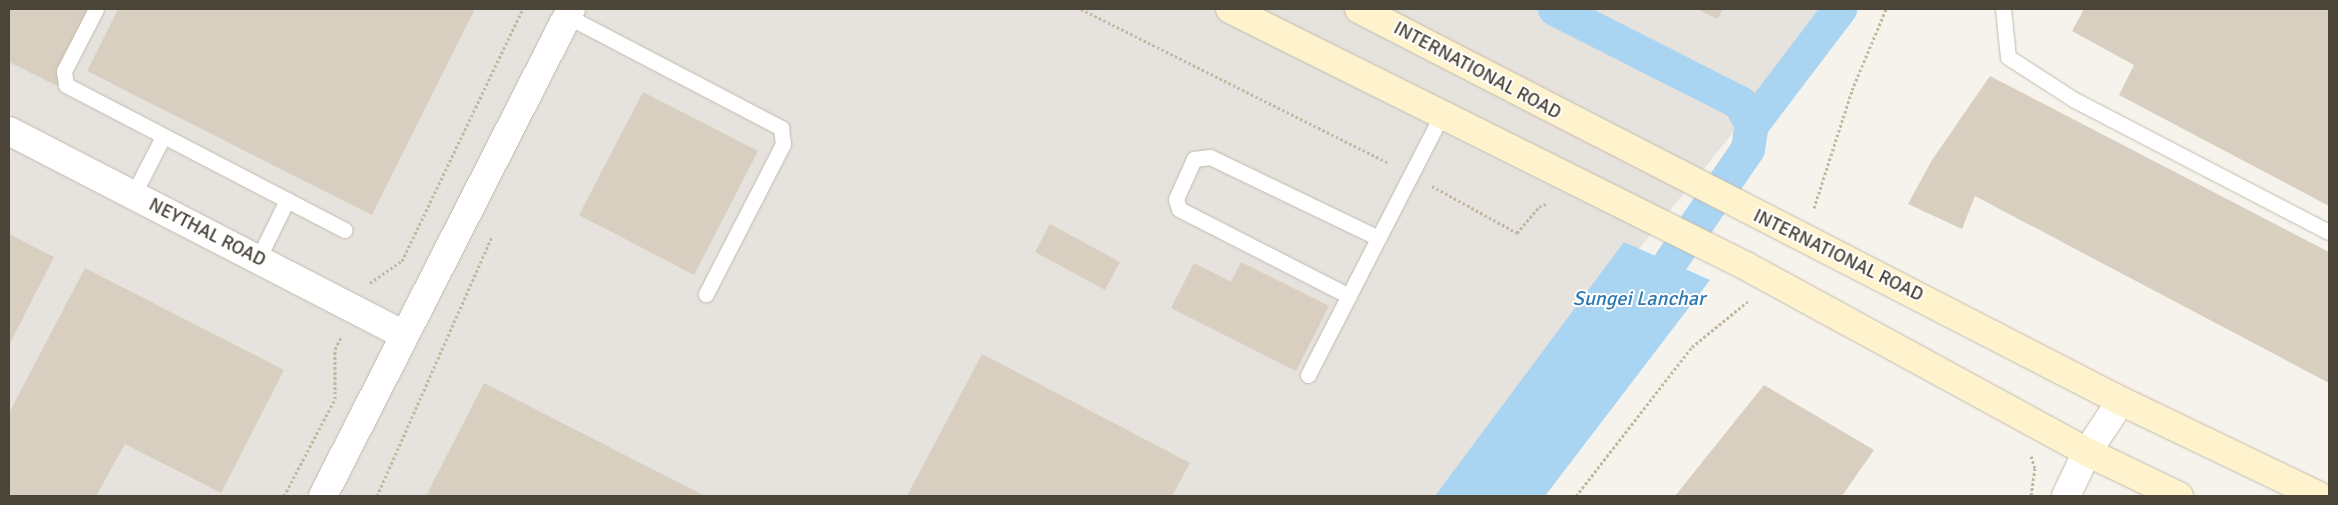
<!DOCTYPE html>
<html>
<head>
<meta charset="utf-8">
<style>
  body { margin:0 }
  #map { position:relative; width:2338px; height:505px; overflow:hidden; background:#f6f3ec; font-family:Signika,sans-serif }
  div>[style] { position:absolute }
  .industrial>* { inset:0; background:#e6e2dd }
  .water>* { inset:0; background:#a9d4f2 }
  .canal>* { height:34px; margin:-17px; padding:0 17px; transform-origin:17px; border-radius:17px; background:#a9d4f2 }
  .building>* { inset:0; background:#d8cfc1 }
  .path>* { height:3px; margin-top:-1.5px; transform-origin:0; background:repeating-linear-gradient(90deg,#c4b79f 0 2.5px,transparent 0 5px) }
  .roads { filter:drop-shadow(0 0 1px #c2bbae) drop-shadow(0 0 1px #c2bbae) }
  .lane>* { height:15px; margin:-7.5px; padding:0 7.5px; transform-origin:7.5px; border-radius:7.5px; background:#fff }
  .street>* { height:28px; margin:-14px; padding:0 14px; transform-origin:14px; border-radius:14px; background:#fff }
  .secondary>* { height:28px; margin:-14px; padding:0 14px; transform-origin:14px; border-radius:14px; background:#fff3cd }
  span { translate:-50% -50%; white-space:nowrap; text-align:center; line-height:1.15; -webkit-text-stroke:4px #fff; paint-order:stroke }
  .street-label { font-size:19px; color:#4b4439 }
  .water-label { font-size:20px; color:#2e7ab2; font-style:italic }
  .frame { position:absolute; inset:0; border:10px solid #4b4439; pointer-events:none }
</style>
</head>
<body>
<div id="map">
  <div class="industrial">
    <div style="clip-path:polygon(9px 9px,1833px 9px,1439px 496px,9px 496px)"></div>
  </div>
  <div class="water">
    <div style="clip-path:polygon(1624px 242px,1710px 280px,1545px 496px,1435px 496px)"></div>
  </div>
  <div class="canal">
    <div style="left:1555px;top:9px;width:208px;rotate:26.9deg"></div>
    <div style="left:1740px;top:103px;width:25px;rotate:61deg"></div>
    <div style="left:1670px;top:263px;width:138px;rotate:-55.6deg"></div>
    <div style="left:1748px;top:149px;width:24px;rotate:-81deg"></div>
    <div style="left:1752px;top:125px;width:146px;rotate:-52.8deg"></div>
  </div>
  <div class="building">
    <div style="clip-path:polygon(9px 9px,95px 9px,57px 86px,9px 62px)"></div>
    <div style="clip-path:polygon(118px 9px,475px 9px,372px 215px,87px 71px)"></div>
    <div style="clip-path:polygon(1697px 9px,1723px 9px,1717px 19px)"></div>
    <div style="clip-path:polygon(2084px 9px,2329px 9px,2329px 206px,2119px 95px,2134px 65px,2072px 31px)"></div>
    <div style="clip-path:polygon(1990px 76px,2329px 252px,2329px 383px,1975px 196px,1962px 229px,1908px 204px,1932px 160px)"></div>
    <div style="clip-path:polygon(643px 92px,758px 151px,694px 275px,579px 215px)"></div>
    <div style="clip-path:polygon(1050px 224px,1120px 262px,1105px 290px,1035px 252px)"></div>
    <div style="clip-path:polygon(9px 234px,54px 257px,9px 345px)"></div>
    <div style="clip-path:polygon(1241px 262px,1329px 306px,1296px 371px,1171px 308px,1194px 263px,1231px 282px)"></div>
    <div style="clip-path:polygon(85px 268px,284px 370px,221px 493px,125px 444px,96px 496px,9px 496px,9px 413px)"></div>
    <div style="clip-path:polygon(982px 354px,1190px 463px,1172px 496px,907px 496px)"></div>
    <div style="clip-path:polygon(484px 383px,705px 496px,426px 496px)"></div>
    <div style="clip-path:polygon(1764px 385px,1874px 450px,1842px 496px,1675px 496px)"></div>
  </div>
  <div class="path">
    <div style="left:1081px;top:9px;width:344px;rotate:26.6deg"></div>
    <div style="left:1432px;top:186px;width:97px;rotate:28.9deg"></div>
    <div style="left:1517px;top:233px;width:34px;rotate:-50deg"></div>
    <div style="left:1539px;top:207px;width:10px;rotate:-24deg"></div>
    <div style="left:1814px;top:208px;width:124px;rotate:-72.1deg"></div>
    <div style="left:1852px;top:90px;width:88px;rotate:-67.2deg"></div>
    <div style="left:370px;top:283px;width:39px;rotate:-35deg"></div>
    <div style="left:402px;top:261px;width:280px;rotate:-64.4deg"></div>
    <div style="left:2031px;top:456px;width:13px;rotate:72deg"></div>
    <div style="left:2035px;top:468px;width:28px;rotate:98deg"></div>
    <div style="left:284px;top:496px;width:110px;rotate:-62.3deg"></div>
    <div style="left:335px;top:399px;width:50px;rotate:-90deg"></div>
    <div style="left:335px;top:349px;width:13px;rotate:-63deg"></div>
    <div style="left:377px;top:496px;width:283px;rotate:-66.1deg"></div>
    <div style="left:1576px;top:496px;width:189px;rotate:-52.1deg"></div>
    <div style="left:1692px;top:347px;width:72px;rotate:-39.4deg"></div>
  </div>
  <div class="roads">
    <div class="lane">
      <div style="left:96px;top:9px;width:70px;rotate:117.3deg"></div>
      <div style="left:64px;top:71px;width:14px;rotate:82deg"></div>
      <div style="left:66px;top:85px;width:314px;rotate:27.5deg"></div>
      <div style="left:2003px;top:9px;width:48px;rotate:84.1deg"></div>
      <div style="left:2008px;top:57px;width:77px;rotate:32.9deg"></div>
      <div style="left:2073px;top:99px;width:288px;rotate:27.5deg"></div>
      <div style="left:567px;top:16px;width:242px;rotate:27.6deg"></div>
      <div style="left:781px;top:128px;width:16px;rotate:83deg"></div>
      <div style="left:783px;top:144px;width:169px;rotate:117.2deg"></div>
      <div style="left:133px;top:195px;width:65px;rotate:-62.7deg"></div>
      <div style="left:258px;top:259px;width:66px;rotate:-63.8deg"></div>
      <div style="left:1349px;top:296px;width:191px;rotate:-152.9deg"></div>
      <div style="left:1179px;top:209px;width:10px;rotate:-107deg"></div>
      <div style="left:1176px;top:199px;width:44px;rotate:-65.8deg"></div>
      <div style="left:1194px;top:159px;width:16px;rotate:-7deg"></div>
      <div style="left:1210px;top:157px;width:187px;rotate:25.7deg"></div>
      <div style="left:1308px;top:375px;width:293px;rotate:-62.8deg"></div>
    </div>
    <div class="street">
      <div style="left:9px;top:131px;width:445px;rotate:27.3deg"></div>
      <div style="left:323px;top:496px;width:547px;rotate:-63.01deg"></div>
      <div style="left:2066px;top:496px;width:49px;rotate:-64.5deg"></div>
      <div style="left:2087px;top:452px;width:61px;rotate:-56.3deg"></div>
    </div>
    <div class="secondary">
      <div style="left:1230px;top:9px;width:576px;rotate:26.48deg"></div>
      <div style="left:1746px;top:266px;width:388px;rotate:28.6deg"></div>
      <div style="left:2087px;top:452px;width:102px;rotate:25.6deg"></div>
      <div style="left:1359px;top:9px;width:857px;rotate:27.22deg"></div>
      <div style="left:2121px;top:401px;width:220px;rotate:25.6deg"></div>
    </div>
  </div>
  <div class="street-label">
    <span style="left:1477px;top:71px;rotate:28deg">INTERNATIONAL ROAD</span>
    <span style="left:207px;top:233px;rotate:27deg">NEYTHAL ROAD</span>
    <span style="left:1838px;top:256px;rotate:26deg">INTERNATIONAL ROAD</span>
  </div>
  <div class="water-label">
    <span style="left:1639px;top:298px">Sungei Lanchar</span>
  </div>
  <div class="frame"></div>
</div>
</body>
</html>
